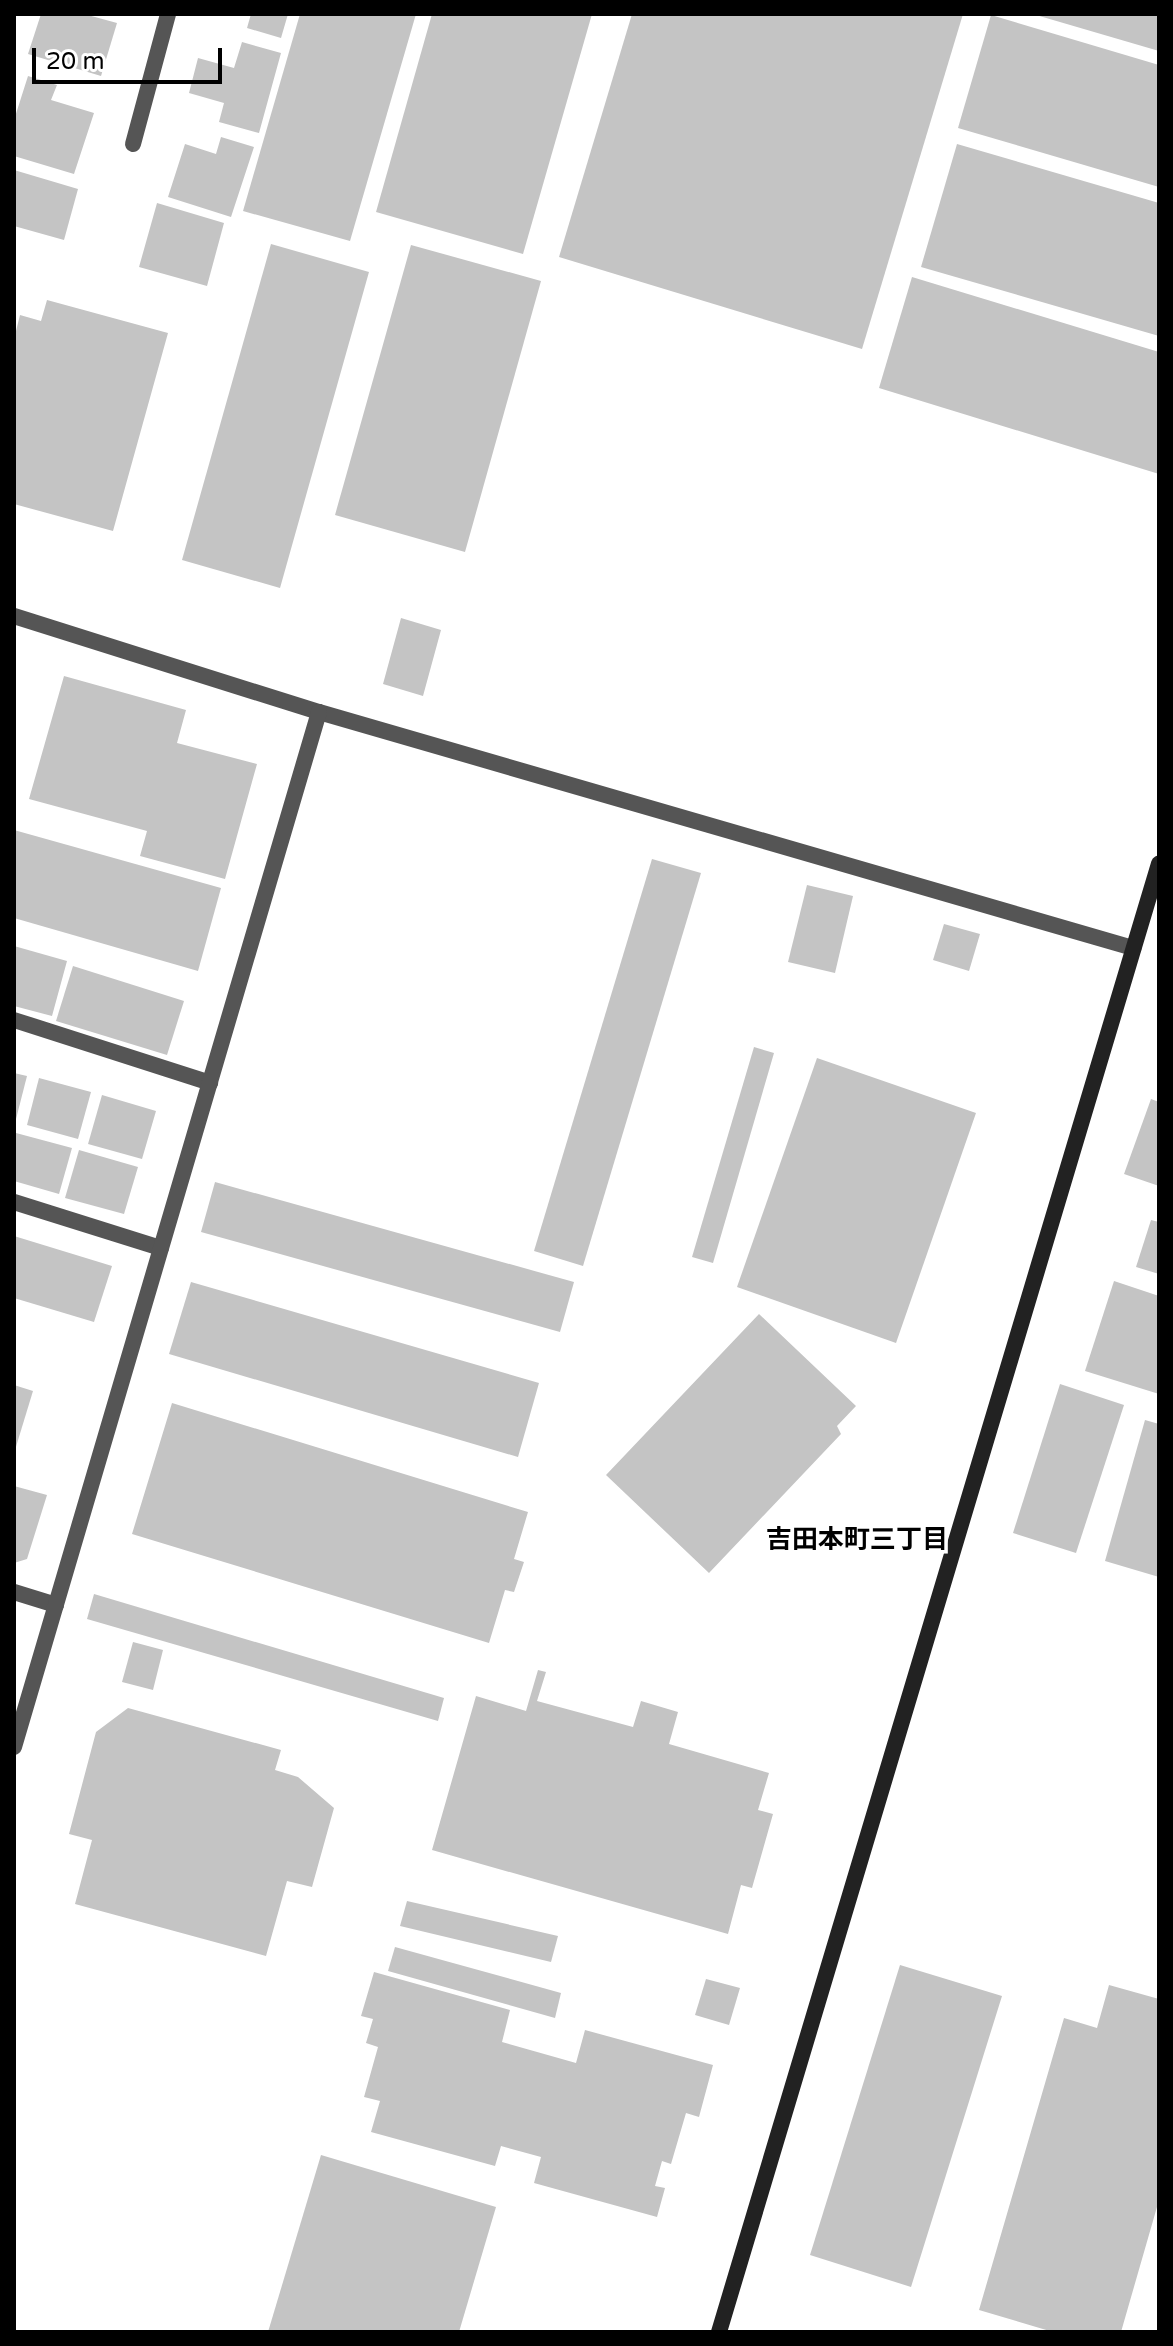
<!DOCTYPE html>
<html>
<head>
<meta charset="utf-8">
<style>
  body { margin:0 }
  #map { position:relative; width:1173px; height:2346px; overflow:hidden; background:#fff; font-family:"Varela Round","Noto Sans JP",sans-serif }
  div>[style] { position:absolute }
  .building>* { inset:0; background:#c4c4c4 }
  .lane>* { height:16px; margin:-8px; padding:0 8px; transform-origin:8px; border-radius:8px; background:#555 }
  .street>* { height:16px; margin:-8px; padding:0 8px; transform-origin:8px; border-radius:8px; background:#555 }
  .secondary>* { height:16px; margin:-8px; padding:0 8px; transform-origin:8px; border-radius:8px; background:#222 }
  span { translate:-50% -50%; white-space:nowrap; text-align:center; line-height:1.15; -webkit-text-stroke:7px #fff; paint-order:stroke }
  .neighbourhood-label { font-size:26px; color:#000; font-weight:700 }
  .frame { position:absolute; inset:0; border:16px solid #000; pointer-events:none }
  .scale { position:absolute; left:32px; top:48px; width:190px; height:36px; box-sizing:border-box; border:4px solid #000; border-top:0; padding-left:10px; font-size:24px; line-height:28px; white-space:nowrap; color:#000; -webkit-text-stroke:6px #fff; paint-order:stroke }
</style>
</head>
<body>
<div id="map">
  <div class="building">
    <div style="clip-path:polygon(41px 14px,84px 14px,117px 23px,101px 76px,28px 54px)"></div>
    <div style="clip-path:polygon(251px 14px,288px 14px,281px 38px,247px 28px)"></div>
    <div style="clip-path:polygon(300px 14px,416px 14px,350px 241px,243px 211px)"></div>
    <div style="clip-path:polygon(432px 14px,592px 14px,523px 254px,376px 212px)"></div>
    <div style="clip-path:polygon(632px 14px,963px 14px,862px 349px,559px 257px)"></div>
    <div style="clip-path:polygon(1036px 14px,1159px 14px,1159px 51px,1036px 15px)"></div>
    <div style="clip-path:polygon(991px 15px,1159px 65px,1159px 187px,958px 128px)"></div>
    <div style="clip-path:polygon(242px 42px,281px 53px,259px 133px,219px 122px,224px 103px,189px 93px,198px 58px,234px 68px)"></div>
    <div style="clip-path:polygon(28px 76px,57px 85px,51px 100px,94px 113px,74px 174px,14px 156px,14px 120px)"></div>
    <div style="clip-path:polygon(221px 137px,254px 147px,231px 217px,168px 197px,185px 144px,216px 154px)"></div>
    <div style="clip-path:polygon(957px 144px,1159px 203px,1159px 336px,921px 267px)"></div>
    <div style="clip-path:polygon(14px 170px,78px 189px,64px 240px,14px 226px)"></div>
    <div style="clip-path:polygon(157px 203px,224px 223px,207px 286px,139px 267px)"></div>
    <div style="clip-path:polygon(271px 244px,369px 272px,280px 588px,182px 560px)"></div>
    <div style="clip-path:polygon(411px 245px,541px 281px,465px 552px,335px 515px)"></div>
    <div style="clip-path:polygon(912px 277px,1159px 352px,1159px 474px,879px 388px)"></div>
    <div style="clip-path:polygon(47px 300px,168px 333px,113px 531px,14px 504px,14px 339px,20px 315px,41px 321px)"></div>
    <div style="clip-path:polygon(401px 618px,441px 630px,423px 696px,383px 684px)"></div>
    <div style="clip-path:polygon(64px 676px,186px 710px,177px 743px,257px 764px,225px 879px,140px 856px,147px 831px,29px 799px)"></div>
    <div style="clip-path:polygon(14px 830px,221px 888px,198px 971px,14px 918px)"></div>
    <div style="clip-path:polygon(652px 859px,701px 873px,583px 1266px,534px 1251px)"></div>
    <div style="clip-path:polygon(807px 885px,853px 896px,835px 973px,788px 962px)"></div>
    <div style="clip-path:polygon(944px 924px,980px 934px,969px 971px,933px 960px)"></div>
    <div style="clip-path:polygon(14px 946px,67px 961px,52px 1016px,14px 1006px)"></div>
    <div style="clip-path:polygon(73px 966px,184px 1001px,167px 1055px,56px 1021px)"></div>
    <div style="clip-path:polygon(754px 1047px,774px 1053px,713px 1263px,692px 1257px)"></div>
    <div style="clip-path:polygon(817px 1058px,976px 1113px,896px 1343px,737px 1287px)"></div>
    <div style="clip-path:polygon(14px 1073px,27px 1076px,15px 1123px,14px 1123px)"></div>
    <div style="clip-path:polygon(39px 1078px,91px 1092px,78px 1139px,27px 1125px)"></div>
    <div style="clip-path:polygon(102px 1095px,156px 1111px,142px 1159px,88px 1144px)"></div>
    <div style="clip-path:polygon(1151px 1099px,1159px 1102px,1159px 1186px,1124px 1174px)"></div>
    <div style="clip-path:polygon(16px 1133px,72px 1148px,59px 1194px,14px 1181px)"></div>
    <div style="clip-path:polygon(79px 1150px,138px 1167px,124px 1214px,65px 1198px)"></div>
    <div style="clip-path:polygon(215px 1182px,574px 1282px,560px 1332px,201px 1232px)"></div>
    <div style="clip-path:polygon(1151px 1220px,1159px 1222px,1159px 1274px,1136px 1267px)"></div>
    <div style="clip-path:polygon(14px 1236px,112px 1266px,94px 1322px,14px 1298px)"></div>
    <div style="clip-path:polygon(1114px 1281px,1159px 1296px,1159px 1394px,1085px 1371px)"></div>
    <div style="clip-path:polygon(191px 1282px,539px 1383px,518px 1457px,169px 1354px)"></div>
    <div style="clip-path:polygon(759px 1314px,856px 1406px,837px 1426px,841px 1434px,709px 1573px,606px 1475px)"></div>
    <div style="clip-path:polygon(1060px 1384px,1124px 1405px,1076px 1553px,1013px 1533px)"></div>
    <div style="clip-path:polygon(14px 1385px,33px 1391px,15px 1450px,14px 1449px)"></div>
    <div style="clip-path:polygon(172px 1403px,528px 1512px,514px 1559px,524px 1562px,514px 1592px,505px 1590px,489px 1643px,132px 1534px)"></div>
    <div style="clip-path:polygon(1145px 1420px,1159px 1424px,1159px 1577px,1105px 1561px)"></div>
    <div style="clip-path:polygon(14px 1486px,47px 1495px,27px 1559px,14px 1563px)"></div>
    <div style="clip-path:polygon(94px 1594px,444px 1698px,438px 1721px,87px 1619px)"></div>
    <div style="clip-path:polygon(133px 1642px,163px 1650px,153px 1690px,122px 1682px)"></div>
    <div style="clip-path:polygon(538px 1670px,546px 1672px,537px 1701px,633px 1727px,641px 1701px,678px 1712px,669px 1744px,769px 1773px,758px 1810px,773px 1814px,752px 1888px,741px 1885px,728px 1934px,432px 1850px,476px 1696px,526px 1711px)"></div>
    <div style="clip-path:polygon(128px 1708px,281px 1750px,275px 1770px,298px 1777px,334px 1808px,312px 1887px,287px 1881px,266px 1956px,75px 1904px,92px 1840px,69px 1834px,96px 1732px)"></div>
    <div style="clip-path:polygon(407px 1901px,558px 1936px,551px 1962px,400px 1926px)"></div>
    <div style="clip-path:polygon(395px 1947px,561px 1993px,555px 2018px,388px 1971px)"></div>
    <div style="clip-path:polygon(900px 1965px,1002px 1996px,911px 2287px,810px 2255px)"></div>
    <div style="clip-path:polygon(374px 1972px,510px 2010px,502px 2042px,576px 2063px,585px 2030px,713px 2065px,699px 2117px,686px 2113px,671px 2164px,662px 2161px,655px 2186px,665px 2188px,657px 2217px,534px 2183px,541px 2157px,501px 2146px,495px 2166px,371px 2132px,380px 2101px,364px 2097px,378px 2047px,366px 2043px,373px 2019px,361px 2016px)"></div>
    <div style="clip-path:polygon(706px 1979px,740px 1988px,729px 2025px,695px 2015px)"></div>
    <div style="clip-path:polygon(1109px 1985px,1159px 1999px,1159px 2200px,1121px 2332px,1053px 2332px,979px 2310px,1064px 2018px,1097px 2028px)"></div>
    <div style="clip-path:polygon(321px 2155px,496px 2207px,459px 2332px,268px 2332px)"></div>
  </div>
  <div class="lane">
    <div style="left:133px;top:144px;width:135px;rotate:-74.9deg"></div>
    <div style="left:14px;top:1020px;width:206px;rotate:17.8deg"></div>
    <div style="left:14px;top:1202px;width:154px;rotate:17.4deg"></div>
    <div style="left:14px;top:1592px;width:44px;rotate:17.2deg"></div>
  </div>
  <div class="street">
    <div style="left:14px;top:616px;width:320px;rotate:17.5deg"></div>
    <div style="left:319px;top:712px;width:848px;rotate:16.17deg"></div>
    <div style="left:14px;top:1747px;width:1079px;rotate:-73.58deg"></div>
  </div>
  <div class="secondary">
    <div style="left:719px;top:2332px;width:1533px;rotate:-73.32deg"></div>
  </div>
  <div class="neighbourhood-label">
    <span style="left:857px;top:1540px">吉田本町三丁目</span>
  </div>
  <div class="frame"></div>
  <div class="scale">20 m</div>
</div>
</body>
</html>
